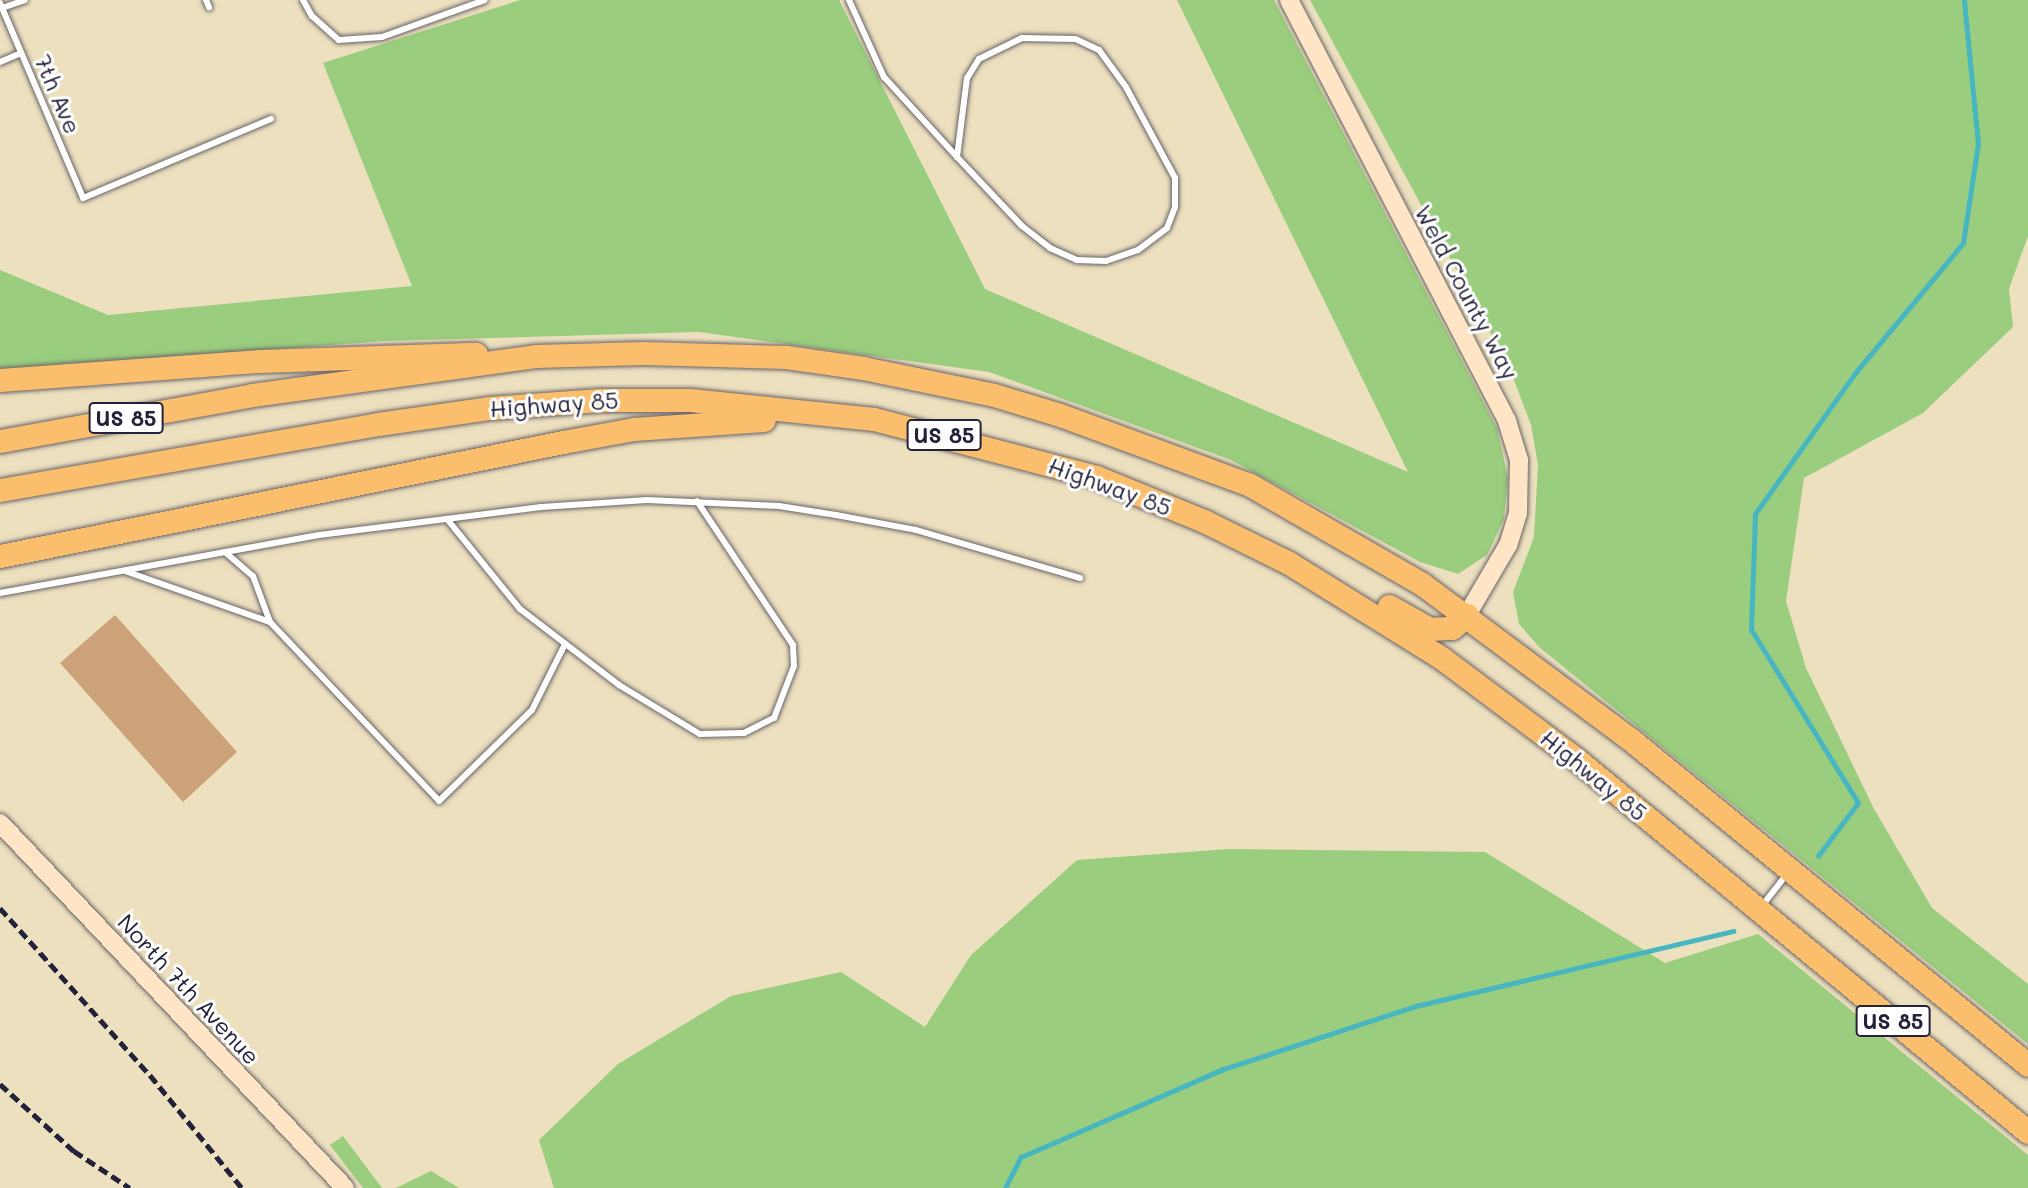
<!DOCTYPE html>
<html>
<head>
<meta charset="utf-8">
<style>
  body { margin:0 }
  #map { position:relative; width:2028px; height:1188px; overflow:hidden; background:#ede0bf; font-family:Mali,sans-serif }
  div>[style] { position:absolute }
  .green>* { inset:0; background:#9acd7e }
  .stream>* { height:4.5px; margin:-2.25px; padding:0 2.25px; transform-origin:2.25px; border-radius:2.25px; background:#47b6c1 }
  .building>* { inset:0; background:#cca278 }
  .roads { filter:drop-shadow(0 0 2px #696469) drop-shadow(0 0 2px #696469) }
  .lane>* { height:6px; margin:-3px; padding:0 3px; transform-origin:3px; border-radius:3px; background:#fff }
  .secondary>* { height:18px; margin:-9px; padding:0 9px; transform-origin:9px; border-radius:9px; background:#fde5c5 }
  .highway>* { height:23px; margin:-11.5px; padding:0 11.5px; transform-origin:11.5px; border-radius:11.5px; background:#fabe6d }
  .rail>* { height:4.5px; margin-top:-2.25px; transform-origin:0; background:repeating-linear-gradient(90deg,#22223b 0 10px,transparent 0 15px) }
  span { translate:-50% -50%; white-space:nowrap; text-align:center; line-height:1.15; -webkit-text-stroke:6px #fff; paint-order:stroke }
  .shield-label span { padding:2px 5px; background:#fff; border:2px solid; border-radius:5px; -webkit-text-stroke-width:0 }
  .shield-label { font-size:21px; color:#22223b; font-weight:700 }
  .street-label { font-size:23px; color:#22223b }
</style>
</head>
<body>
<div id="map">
  <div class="green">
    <div style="clip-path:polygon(520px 0,839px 0,985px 289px,1408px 472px,1177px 0,1274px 0,1497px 428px,1508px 478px,1504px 519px,1487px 555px,1458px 574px,1420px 562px,1231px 460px,989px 372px,699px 332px,385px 341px,0 370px,0 270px,108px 315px,412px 286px,323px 63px)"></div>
    <div style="clip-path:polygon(1310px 0,2028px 0,2028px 236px,2009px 289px,2013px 327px,1923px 413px,1804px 478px,1786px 601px,1806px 668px,1874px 809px,1932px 908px,2028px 984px,2028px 1044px,1539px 647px,1519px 624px,1513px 592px,1534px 537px,1538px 465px,1531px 425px,1510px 369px)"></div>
    <div style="clip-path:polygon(1228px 849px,1485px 852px,1665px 963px,1758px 934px,2028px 1155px,2028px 1188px,554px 1188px,539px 1140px,618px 1064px,731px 996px,841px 972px,925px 1027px,971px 955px,1077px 860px)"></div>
    <div style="clip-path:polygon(343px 1136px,382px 1188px,363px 1188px,330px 1145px)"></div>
    <div style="clip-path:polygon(431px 1171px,459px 1188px,396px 1188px)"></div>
  </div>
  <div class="stream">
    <div style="left:1818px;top:856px;width:66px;rotate:-53deg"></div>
    <div style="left:1858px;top:803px;width:203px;rotate:-121.7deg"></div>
    <div style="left:1751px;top:630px;width:116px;rotate:-88deg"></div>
    <div style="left:1755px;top:514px;width:174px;rotate:-54.6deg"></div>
    <div style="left:1856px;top:372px;width:168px;rotate:-50.3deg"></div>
    <div style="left:1963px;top:243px;width:100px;rotate:-81.4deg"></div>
    <div style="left:1978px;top:144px;width:145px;rotate:-95.6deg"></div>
    <div style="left:1005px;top:1188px;width:35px;rotate:-63deg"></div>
    <div style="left:1021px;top:1157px;width:218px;rotate:-23.5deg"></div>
    <div style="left:1221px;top:1070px;width:205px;rotate:-18.2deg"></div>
    <div style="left:1416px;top:1006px;width:326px;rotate:-13.3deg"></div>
  </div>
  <div class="building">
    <div style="clip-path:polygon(115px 615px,237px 752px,183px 802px,60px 663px)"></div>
  </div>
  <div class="roads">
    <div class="lane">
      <div style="left:206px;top:0;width:8px;rotate:67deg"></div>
      <div style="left:303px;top:0;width:18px;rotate:61deg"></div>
      <div style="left:312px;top:16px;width:36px;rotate:42deg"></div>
      <div style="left:339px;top:40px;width:43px;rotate:-4deg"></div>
      <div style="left:382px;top:37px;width:109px;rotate:-19.8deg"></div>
      <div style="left:849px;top:0;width:85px;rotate:65.6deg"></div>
      <div style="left:884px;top:77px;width:108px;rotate:47.6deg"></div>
      <div style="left:957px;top:157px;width:95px;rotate:46.7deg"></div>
      <div style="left:1022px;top:226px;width:36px;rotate:38deg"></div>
      <div style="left:1050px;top:248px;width:30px;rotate:24deg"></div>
      <div style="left:1077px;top:260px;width:29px;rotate:2deg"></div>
      <div style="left:1106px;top:261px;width:34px;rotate:-19deg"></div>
      <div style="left:1138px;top:250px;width:36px;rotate:-37deg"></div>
      <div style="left:1167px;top:228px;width:22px;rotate:-69deg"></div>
      <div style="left:1175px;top:207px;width:29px;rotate:-90deg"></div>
      <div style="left:1175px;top:178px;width:103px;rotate:-118.3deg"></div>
      <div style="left:1126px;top:87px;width:46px;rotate:-126.1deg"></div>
      <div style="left:1099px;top:50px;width:26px;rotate:-155deg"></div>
      <div style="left:1075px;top:39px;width:53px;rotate:-178.9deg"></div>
      <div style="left:1022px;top:38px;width:48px;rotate:154deg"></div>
      <div style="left:979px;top:59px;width:22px;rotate:122deg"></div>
      <div style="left:967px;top:78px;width:80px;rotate:97.2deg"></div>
      <div style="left:0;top:3px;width:212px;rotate:66.9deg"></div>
      <div style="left:83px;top:198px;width:204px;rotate:-22.8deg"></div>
      <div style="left:2px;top:8px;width:24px;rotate:-19deg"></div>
      <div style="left:0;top:62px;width:23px;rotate:-23deg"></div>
      <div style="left:447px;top:519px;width:116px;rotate:51deg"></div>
      <div style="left:520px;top:609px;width:125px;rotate:37.5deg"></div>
      <div style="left:619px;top:685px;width:95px;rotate:31.2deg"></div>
      <div style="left:700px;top:734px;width:44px;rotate:-1.3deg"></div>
      <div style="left:744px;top:733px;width:34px;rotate:-27deg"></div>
      <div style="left:774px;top:718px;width:56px;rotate:-69deg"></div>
      <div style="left:794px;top:666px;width:21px;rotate:-93deg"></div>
      <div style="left:793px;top:645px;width:173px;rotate:-123.7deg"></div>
      <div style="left:225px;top:552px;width:37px;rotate:41deg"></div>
      <div style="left:253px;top:576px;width:49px;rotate:69.7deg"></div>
      <div style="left:125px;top:571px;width:154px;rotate:19.4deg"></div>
      <div style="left:270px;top:622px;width:246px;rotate:46.6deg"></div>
      <div style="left:439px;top:801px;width:130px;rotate:-44.4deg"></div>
      <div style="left:532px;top:710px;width:74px;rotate:-63.4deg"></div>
      <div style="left:0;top:593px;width:324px;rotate:-10.3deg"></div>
      <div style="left:319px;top:535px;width:224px;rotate:-7.2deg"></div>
      <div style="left:541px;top:507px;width:106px;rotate:-3.8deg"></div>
      <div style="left:647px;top:500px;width:132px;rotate:2.6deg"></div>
      <div style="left:779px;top:506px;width:58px;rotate:9deg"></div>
      <div style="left:836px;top:515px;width:81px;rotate:10.6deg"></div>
      <div style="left:916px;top:530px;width:171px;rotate:16.3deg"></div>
      <div style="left:1761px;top:907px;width:42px;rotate:-51.8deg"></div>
    </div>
    <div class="secondary">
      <div style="left:1289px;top:0;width:474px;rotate:62.6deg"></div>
      <div style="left:1507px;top:421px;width:41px;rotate:72.9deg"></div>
      <div style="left:1519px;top:460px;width:53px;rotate:91.1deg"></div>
      <div style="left:1518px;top:513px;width:34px;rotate:107deg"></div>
      <div style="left:1508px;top:545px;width:81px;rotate:120.4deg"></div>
      <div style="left:0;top:823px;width:502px;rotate:46.61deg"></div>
    </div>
    <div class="highway">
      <div style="left:0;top:380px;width:261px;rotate:-4.2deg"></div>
      <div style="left:260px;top:361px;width:216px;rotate:-1.9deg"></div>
      <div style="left:0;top:441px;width:256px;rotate:-10.3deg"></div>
      <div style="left:252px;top:395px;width:286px;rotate:-7.8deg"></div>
      <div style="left:535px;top:356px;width:108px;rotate:-1.6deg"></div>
      <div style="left:643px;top:353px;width:143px;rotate:1.6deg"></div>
      <div style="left:786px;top:357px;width:78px;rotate:8.1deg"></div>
      <div style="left:863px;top:368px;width:134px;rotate:11.6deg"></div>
      <div style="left:994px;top:395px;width:69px;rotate:16.9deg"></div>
      <div style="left:1060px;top:415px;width:202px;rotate:20.2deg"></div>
      <div style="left:1250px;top:485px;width:198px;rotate:29.9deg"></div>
      <div style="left:1422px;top:584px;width:259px;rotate:36.7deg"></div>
      <div style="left:1630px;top:739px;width:514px;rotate:39.32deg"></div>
      <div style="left:0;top:490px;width:384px;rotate:-9.9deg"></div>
      <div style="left:378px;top:424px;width:112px;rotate:-8.2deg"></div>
      <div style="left:489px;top:408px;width:111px;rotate:-4.1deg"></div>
      <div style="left:600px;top:400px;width:90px"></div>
      <div style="left:690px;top:400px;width:185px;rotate:5.9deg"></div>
      <div style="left:874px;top:419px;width:229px;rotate:14.6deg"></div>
      <div style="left:1096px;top:477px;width:117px;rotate:22.2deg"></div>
      <div style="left:1204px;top:521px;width:95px;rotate:26.3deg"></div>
      <div style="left:1289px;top:563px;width:181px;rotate:31.9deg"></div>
      <div style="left:1443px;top:659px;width:166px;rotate:36.9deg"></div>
      <div style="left:1576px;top:759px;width:586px;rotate:39.53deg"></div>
      <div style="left:0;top:556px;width:574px;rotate:-11.45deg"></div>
      <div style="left:563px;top:442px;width:72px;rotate:-10.4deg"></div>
      <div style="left:634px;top:429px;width:130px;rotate:-4deg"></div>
      <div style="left:1389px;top:606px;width:47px;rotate:29.3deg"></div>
      <div style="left:1430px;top:629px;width:22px;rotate:-3deg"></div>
      <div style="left:1452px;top:628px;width:20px;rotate:-41deg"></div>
    </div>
  </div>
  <div class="rail">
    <div style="left:0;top:908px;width:224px;rotate:48.1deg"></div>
    <div style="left:150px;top:1075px;width:146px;rotate:50.8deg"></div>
    <div style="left:0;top:1084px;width:100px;rotate:42.2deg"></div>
    <div style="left:74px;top:1151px;width:67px;rotate:33.5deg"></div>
  </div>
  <div class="shield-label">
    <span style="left:126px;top:418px">US 85</span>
    <span style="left:944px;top:435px">US 85</span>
    <span style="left:1893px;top:1021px">US 85</span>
  </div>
  <div class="street-label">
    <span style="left:58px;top:94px;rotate:67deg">7th Ave</span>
    <span style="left:1467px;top:292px;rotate:62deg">Weld County Way</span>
    <span style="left:554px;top:404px;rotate:-4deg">Highway 85</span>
    <span style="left:1110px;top:486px;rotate:20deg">Highway 85</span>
    <span style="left:1594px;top:775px;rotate:39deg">Highway 85</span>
    <span style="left:189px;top:989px;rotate:47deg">North 7th Avenue</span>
  </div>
</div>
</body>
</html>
